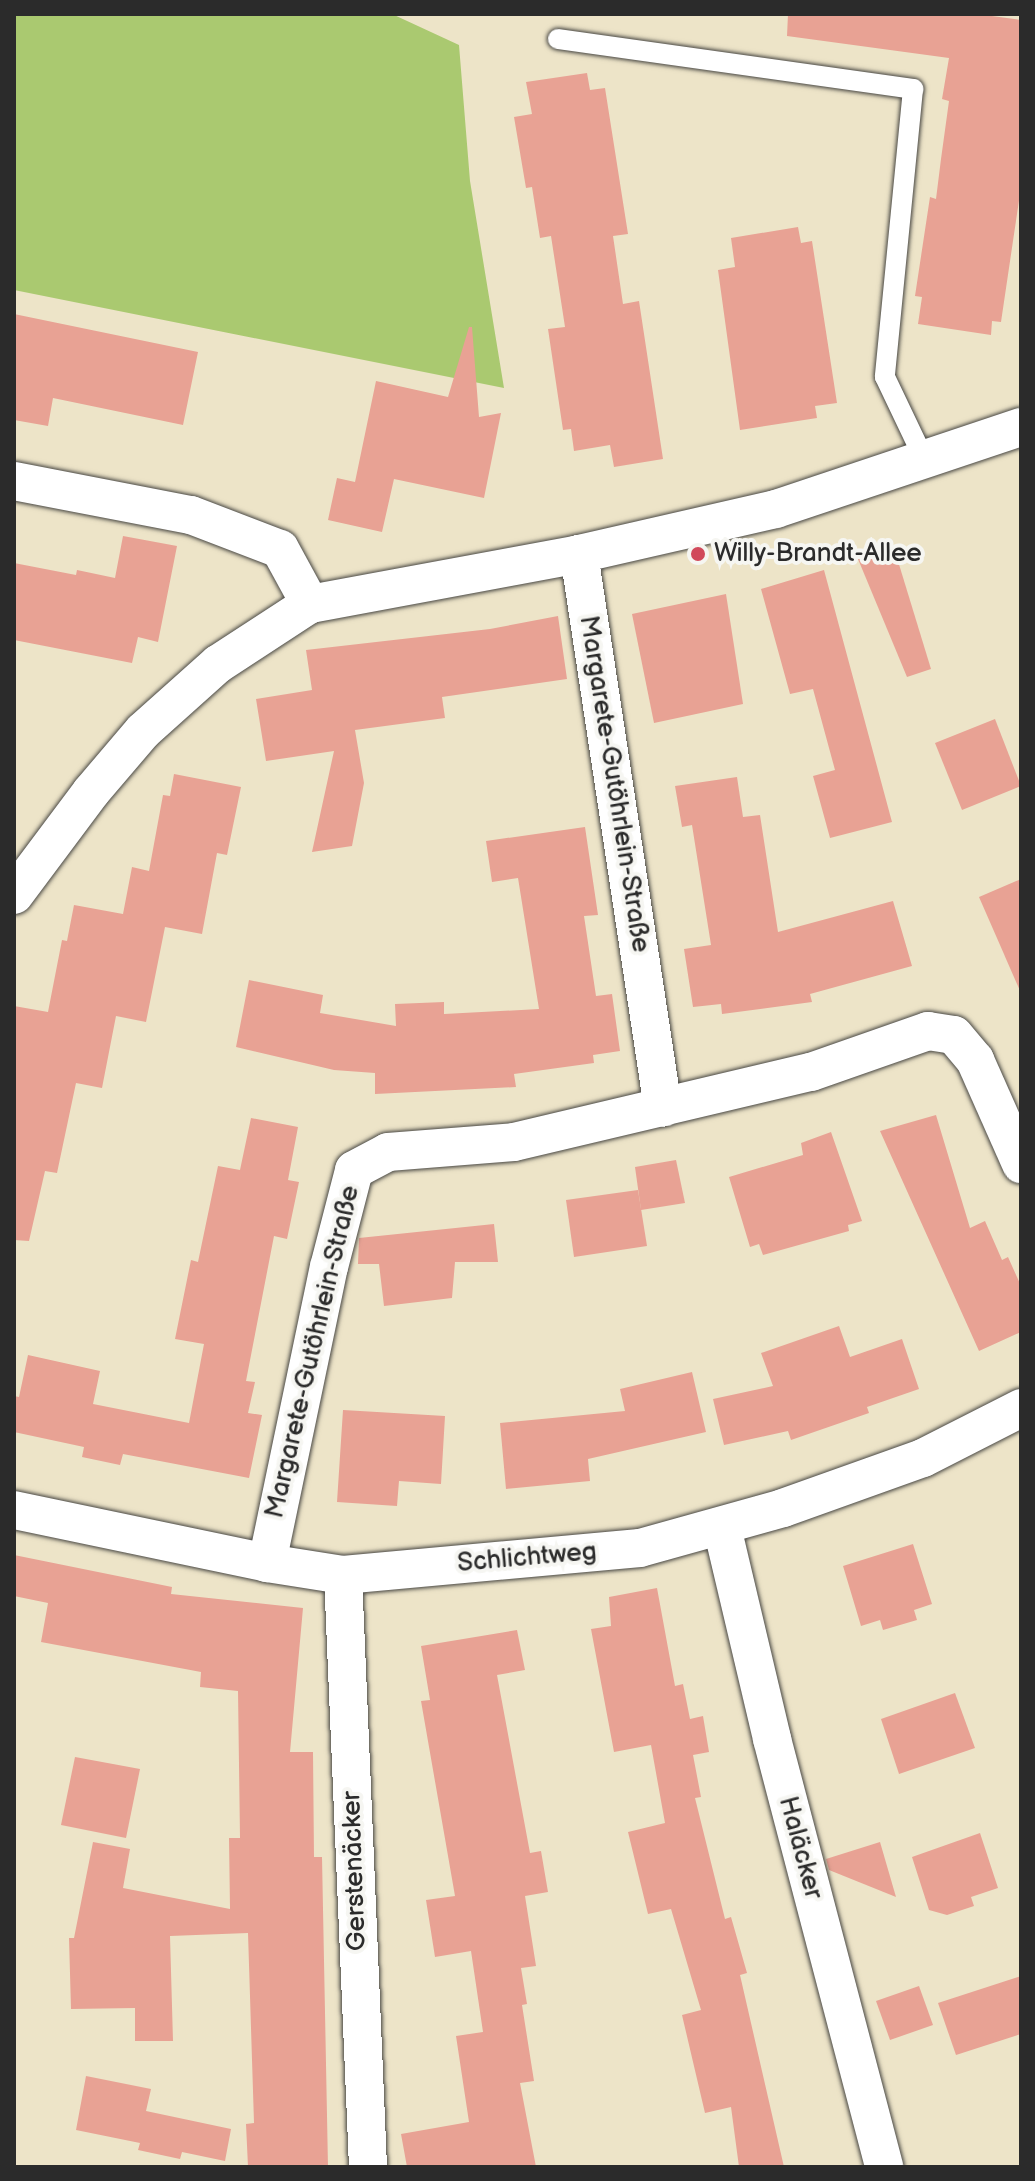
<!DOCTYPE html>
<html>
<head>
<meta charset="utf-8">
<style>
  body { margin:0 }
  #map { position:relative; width:1035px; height:2181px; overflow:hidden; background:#ede4c8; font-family:"Balsamiq Sans",sans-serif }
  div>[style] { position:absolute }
  .green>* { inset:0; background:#aac970 }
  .building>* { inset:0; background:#e8a294 }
  .roads { filter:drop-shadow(0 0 2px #484743) drop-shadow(0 0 2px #484743) }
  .lane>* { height:20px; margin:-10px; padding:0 10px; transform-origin:10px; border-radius:10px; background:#fff }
  .street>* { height:38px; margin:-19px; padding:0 19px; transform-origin:19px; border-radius:19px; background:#fff }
  .dots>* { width:22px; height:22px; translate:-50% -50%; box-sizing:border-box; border:4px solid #f6f6f2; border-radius:50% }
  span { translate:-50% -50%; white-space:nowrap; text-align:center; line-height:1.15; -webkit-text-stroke:8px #f6f6f2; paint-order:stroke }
  .poi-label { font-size:26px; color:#2b2b2b }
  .left { translate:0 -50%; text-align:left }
  .street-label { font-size:26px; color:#2b2b2b }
  .frame { position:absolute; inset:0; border:16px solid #2b2b2b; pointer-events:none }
</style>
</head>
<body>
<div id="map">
  <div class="green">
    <div style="clip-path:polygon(14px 14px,392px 14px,459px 45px,470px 181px,504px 388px,14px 290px)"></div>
  </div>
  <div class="building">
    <div style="clip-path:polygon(788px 14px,977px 14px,1021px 20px,1021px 187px,1001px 322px,992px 321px,991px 335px,918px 324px,922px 297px,915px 296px,930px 197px,936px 199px,941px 159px,949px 101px,942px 99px,949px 58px,787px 36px)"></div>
    <div style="clip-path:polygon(587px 73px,590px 90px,605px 88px,628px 234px,613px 236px,623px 304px,639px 301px,663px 459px,614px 467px,610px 445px,574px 451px,571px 429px,563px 430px,548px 329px,565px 327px,551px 236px,540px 238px,532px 187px,526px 188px,514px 117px,532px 114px,526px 82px)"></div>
    <div style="clip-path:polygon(798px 227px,801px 243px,812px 241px,837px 403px,815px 406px,817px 418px,740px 430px,718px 270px,735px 267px,731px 238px)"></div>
    <div style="clip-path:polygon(14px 314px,198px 352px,183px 425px,53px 398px,48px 426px,14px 420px)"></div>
    <div style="clip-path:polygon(469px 327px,472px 327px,479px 417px,501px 413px,484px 498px,394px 479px,382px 532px,328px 520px,337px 478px,355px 482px,376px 381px,448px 397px)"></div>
    <div style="clip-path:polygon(123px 536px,177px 546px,158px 642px,138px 637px,132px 663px,14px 640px,14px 563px,76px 575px,77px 570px,115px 578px)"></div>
    <div style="clip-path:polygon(894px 548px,931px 669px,907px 677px,858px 559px)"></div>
    <div style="clip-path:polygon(824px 570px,892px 822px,830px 838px,813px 776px,835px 770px,813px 689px,790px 694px,761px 589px)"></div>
    <div style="clip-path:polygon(726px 594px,743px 704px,654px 723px,632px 614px)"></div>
    <div style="clip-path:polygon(558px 616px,567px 679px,442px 697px,445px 718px,355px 730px,364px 783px,352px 846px,312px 852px,334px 751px,266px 761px,256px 699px,312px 690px,306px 650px,490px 629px)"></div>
    <div style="clip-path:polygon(995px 719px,1021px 786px,962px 810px,935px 743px)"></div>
    <div style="clip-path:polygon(174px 774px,241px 787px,227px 855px,217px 853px,202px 934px,165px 927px,146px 1022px,116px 1016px,102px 1088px,76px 1083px,57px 1173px,45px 1171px,29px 1241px,14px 1240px,14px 1006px,48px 1012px,62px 940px,67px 941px,74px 905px,123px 914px,132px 867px,149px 871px,163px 795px,170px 796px)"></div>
    <div style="clip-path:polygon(737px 777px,743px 817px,760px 815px,778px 932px,893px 901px,912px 966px,810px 994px,812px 1002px,722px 1014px,721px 1004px,693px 1007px,684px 949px,711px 945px,692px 825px,682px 827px,675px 786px)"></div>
    <div style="clip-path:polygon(585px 827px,598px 915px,584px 916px,596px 996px,612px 994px,620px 1051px,593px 1055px,594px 1063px,514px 1074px,516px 1087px,375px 1094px,375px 1073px,334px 1070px,236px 1047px,249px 980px,323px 995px,320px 1013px,396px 1026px,395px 1004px,444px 1002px,444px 1014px,539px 1009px,518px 878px,492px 882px,486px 841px)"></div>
    <div style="clip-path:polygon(1021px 879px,1021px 993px,979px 897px)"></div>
    <div style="clip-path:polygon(936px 1115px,970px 1228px,985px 1221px,1002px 1260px,1008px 1257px,1021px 1286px,1021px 1332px,979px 1351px,880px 1131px)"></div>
    <div style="clip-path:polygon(251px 1118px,298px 1127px,288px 1180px,299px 1182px,287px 1239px,274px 1236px,246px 1381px,255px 1382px,248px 1413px,262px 1415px,249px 1478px,123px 1454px,120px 1465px,82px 1457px,84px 1447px,14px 1432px,14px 1396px,19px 1397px,28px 1355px,100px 1371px,93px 1404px,189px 1423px,204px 1344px,175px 1339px,191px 1260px,198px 1262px,218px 1166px,240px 1170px)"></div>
    <div style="clip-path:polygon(831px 1132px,862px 1221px,848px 1225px,849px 1231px,763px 1255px,759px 1244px,750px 1247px,729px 1177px,803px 1155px,801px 1143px)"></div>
    <div style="clip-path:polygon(676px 1160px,685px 1203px,641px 1210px,635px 1167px)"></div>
    <div style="clip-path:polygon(638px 1190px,647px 1246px,574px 1257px,566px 1200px)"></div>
    <div style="clip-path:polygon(494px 1224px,498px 1262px,455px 1262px,452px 1298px,384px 1306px,379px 1264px,358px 1264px,359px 1238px)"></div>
    <div style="clip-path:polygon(839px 1326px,850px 1357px,902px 1339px,919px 1389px,867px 1407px,869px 1413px,791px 1440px,788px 1431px,724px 1445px,713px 1399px,773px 1386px,761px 1353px)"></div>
    <div style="clip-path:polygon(692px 1372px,706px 1432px,588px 1459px,590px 1481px,506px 1489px,500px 1423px,625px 1411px,620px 1389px)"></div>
    <div style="clip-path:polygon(343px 1410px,445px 1416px,441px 1484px,399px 1481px,397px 1506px,337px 1502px)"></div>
    <div style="clip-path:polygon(913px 1544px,932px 1604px,914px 1610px,917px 1620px,883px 1630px,880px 1620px,861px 1626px,843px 1566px)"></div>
    <div style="clip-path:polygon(14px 1555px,172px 1587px,171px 1594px,303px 1608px,290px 1752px,313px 1752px,314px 1857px,322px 1857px,328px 2167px,248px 2167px,246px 2124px,254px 2123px,248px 1933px,170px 1936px,173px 2041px,135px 2041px,135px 2008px,71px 2009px,69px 1938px,74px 1938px,93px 1842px,130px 1849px,123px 1888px,230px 1909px,229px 1838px,240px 1838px,238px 1691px,200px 1687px,201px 1672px,41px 1642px,48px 1603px,14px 1596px)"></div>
    <div style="clip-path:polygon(657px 1588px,675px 1686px,683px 1684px,690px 1719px,703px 1716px,709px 1752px,693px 1755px,701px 1797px,695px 1798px,725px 1919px,731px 1917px,747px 1973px,740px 1975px,784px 2167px,739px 2167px,731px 2107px,705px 2113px,682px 2015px,701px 2010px,671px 1909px,648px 1914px,628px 1832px,665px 1823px,651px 1745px,614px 1752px,591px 1629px,611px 1626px,609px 1597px)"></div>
    <div style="clip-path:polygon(517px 1630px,525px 1670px,497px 1675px,530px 1853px,541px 1851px,548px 1892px,525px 1896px,536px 1966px,521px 1968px,527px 2004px,522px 2005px,534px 2081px,520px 2083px,536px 2167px,407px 2167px,401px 2134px,469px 2122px,456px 2036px,483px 2032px,471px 1951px,435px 1957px,426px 1900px,455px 1896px,421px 1701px,430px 1700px,421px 1646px)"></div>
    <div style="clip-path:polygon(955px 1693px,975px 1748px,899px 1774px,881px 1719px)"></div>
    <div style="clip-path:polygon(75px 1757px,140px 1769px,126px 1838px,61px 1825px)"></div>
    <div style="clip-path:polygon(980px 1833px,998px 1888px,971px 1897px,974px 1906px,947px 1915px,929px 1910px,912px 1857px)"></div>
    <div style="clip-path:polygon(880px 1842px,896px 1897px,829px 1870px,826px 1859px)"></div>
    <div style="clip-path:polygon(1021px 1976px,1021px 2034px,956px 2055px,938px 2003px)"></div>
    <div style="clip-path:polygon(919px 1986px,933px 2025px,890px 2040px,876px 2001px)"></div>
    <div style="clip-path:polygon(86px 2076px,151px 2089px,146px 2111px,231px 2129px,225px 2161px,182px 2152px,180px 2159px,138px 2150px,140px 2143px,76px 2130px)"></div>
  </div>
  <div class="roads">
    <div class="lane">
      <div style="left:558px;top:39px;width:359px;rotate:8deg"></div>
      <div style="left:913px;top:89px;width:289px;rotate:95.6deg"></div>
      <div style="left:885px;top:377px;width:93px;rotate:64.5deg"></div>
    </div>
    <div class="street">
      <div style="left:14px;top:481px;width:180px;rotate:10.9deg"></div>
      <div style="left:191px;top:515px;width:95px;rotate:20.9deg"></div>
      <div style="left:280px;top:549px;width:63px;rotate:61.4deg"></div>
      <div style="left:579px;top:554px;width:560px;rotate:81.38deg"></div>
      <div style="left:14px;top:895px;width:129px;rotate:-53.2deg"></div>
      <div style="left:91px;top:792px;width:80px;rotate:-49.6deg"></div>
      <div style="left:143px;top:731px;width:101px;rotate:-41.8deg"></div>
      <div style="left:218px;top:664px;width:110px;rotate:-33.1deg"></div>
      <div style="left:310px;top:604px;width:274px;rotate:-10.5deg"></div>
      <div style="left:579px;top:554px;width:202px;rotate:-12.9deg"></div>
      <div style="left:776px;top:509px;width:258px;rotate:-18.5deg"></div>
      <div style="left:14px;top:1510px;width:258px;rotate:11.8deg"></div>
      <div style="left:267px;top:1563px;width:77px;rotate:9deg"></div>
      <div style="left:343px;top:1575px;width:298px;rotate:-5.2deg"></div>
      <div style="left:640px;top:1548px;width:148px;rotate:-15.6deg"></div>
      <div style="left:783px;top:1508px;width:149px;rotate:-19.7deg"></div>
      <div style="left:923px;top:1458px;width:110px;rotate:-27deg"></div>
      <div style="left:722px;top:1527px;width:218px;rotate:76.7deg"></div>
      <div style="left:772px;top:1739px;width:442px;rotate:75.3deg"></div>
      <div style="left:267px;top:1563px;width:302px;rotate:-78.2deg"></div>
      <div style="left:329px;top:1267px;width:100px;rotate:-75.5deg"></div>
      <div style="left:354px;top:1170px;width:38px;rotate:-28deg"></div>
      <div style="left:388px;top:1152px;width:126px;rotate:-4.5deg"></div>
      <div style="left:514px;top:1142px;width:305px;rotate:-13.3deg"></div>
      <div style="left:811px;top:1072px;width:124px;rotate:-19.3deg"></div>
      <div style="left:928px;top:1031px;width:26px;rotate:9deg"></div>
      <div style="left:954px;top:1035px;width:33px;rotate:50deg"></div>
      <div style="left:975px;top:1060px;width:114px;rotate:66.1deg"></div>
      <div style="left:343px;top:1575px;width:593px;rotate:87.58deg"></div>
    </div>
  </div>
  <div class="dots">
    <div style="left:698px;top:554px;background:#d1495b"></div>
  </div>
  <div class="poi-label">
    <span class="left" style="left:714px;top:554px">Willy-Brandt-Allee</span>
  </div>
  <div class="street-label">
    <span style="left:614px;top:784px;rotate:81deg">Margarete-Gutöhrlein-Straße</span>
    <span style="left:313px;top:1352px;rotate:-77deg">Margarete-Gutöhrlein-Straße</span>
    <span style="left:527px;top:1558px;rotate:-5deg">Schlichtweg</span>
    <span style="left:800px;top:1848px;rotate:75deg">Haläcker</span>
    <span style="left:355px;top:1871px;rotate:-92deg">Gerstenäcker</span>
  </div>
  <div class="frame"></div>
</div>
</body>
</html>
